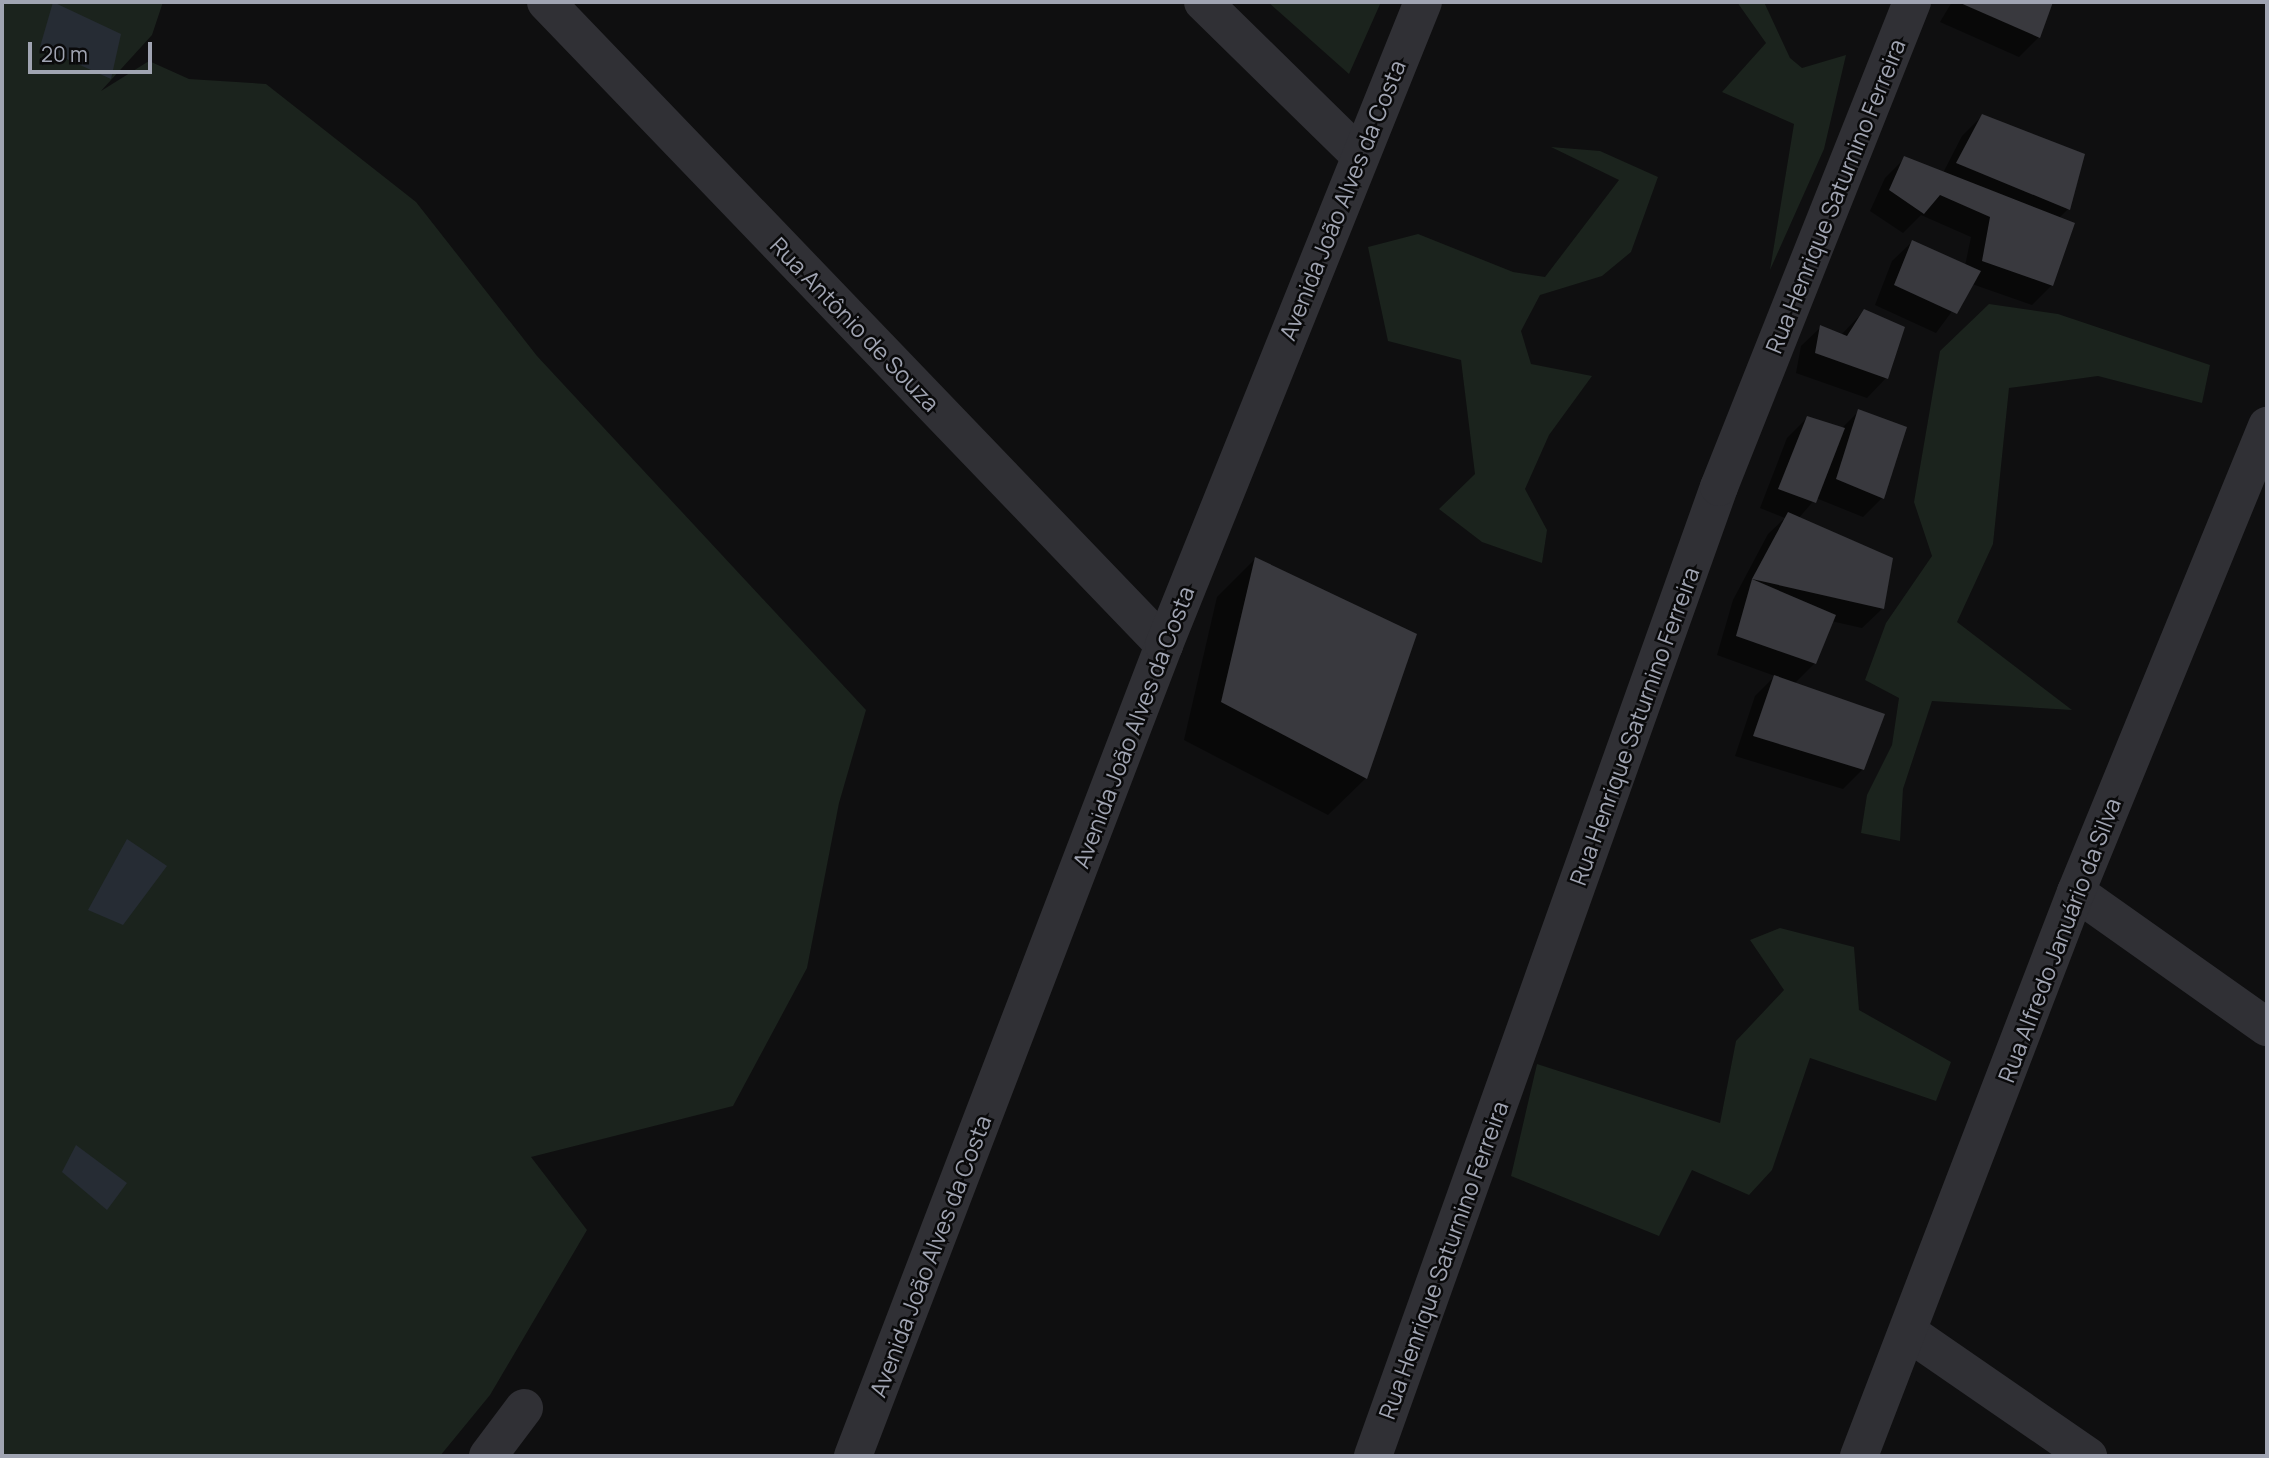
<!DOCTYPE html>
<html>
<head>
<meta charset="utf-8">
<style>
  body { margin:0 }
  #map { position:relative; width:2269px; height:1458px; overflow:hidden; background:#0f0f10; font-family:Manrope,sans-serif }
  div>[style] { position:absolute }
  .green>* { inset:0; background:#1b231d }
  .water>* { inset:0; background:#262c34 }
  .shadow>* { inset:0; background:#0007 }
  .building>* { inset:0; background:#39393e }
  .minor>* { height:38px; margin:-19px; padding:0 19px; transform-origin:19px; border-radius:19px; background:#303035 }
  .tertiary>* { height:38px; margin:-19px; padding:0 19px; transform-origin:19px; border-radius:19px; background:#303035 }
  span { translate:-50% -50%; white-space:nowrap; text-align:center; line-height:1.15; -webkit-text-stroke:5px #0a0a0b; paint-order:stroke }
  .street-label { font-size:23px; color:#a0a4b2 }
  .frame { position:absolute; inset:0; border:4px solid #a0a4b2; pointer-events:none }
  .scale { position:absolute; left:28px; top:42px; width:124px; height:32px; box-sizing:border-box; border:4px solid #a0a4b2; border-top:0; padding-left:9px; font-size:21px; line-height:24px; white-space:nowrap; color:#a0a4b2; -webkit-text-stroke:5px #0a0a0b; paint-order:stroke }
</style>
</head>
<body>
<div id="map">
  <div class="green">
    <div style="clip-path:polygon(2px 2px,163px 2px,152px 35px,101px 91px,149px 61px,189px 79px,266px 84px,416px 202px,537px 356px,866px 710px,839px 803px,807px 968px,733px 1106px,531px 1157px,587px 1230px,490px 1395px,440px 1456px,2px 1456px)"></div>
    <div style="clip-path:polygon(1268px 2px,1381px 2px,1349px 74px)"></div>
    <div style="clip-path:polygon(1737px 2px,1764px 2px,1790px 58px,1802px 68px,1846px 55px,1824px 149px,1770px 270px,1794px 124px,1722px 92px,1766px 43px)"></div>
    <div style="clip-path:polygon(1551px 147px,1600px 151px,1658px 177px,1631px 252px,1602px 276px,1540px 295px,1521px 331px,1531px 364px,1592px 376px,1549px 435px,1525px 489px,1547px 530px,1542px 563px,1482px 542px,1439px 509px,1475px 474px,1461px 360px,1388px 341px,1368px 247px,1418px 234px,1513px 272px,1545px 277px,1619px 180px)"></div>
    <div style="clip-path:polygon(1989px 304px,2058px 314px,2210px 365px,2202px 403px,2098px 376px,2009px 388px,1993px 544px,1957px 622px,2072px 710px,1932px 701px,1903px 789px,1900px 841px,1861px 833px,1867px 795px,1892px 745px,1899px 698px,1865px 680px,1886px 623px,1932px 556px,1914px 502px,1940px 351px)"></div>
    <div style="clip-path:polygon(1780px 928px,1854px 947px,1859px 1010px,1951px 1062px,1936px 1101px,1810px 1058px,1772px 1170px,1749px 1195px,1692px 1170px,1659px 1236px,1511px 1176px,1537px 1064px,1720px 1123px,1736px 1041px,1784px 990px,1750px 940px)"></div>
  </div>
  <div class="water">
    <div style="clip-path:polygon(53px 2px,121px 34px,111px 79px,40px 47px)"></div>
    <div style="clip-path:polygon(127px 839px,167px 866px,123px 925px,88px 910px)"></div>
    <div style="clip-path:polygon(76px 1145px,127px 1183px,107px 1210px,62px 1172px)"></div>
  </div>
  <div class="shadow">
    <div style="clip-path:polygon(1952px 2px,2051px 2px,2038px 38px,2019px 57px,1940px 22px)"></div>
    <div style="clip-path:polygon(1982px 116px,2068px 209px,2058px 219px,2052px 285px,2032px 305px,1972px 284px,1936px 333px,1875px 305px,1892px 261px,1912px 242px,1965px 266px,1971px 237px,1921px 215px,1903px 233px,1870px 211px,1885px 178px,1905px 158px,1943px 173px,1962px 136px)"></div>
    <div style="clip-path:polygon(1864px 311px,1886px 378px,1867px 398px,1796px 373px,1801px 346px,1821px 327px,1841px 335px)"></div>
    <div style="clip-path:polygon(1859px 411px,1882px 498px,1863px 517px,1816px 498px,1798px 519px,1891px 559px,1882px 609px,1862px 628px,1831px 621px,1815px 663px,1794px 684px,1863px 769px,1843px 789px,1735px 756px,1755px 696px,1775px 676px,1717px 655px,1733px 600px,1768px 534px,1785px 518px,1760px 508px,1787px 438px,1807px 418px,1841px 429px)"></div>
    <div style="clip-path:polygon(1255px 559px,1366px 778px,1328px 815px,1184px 740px,1217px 597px)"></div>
  </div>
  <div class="building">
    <div style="clip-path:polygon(1958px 2px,2053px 2px,2040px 38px)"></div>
    <div style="clip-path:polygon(1982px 114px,2085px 154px,2070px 210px,1956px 163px)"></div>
    <div style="clip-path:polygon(1904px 156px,2075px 223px,2053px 286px,1982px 261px,1990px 217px,1940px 195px,1924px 214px,1889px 190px)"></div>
    <div style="clip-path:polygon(1912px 240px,1981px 271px,1957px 314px,1894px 285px)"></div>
    <div style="clip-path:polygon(1864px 309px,1905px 327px,1888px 379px,1815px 353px,1820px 325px,1847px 336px)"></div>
    <div style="clip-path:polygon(1858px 409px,1907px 427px,1884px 499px,1836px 479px)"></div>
    <div style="clip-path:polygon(1807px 416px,1845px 428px,1816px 503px,1778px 489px)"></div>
    <div style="clip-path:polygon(1788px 512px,1893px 558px,1884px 609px,1752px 579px)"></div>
    <div style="clip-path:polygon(1255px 557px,1417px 634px,1367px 779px,1221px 702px)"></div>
    <div style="clip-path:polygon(1752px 579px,1836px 615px,1816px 664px,1736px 636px)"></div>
    <div style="clip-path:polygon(1774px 675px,1885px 714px,1864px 770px,1753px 736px)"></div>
  </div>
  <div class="minor">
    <div style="left:546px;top:2px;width:892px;rotate:46.14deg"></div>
    <div style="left:1203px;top:2px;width:219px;rotate:44.4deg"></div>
    <div style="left:2076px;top:892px;width:234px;rotate:35.3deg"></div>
    <div style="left:1908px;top:1332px;width:219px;rotate:34.6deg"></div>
    <div style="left:488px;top:1456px;width:60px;rotate:-53.1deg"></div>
    <div style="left:1373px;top:1456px;width:1029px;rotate:-70.35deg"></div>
    <div style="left:1719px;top:487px;width:522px;rotate:-68.3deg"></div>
    <div style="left:1859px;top:1456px;width:604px;rotate:-68.96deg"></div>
    <div style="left:2076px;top:892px;width:504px;rotate:-67.71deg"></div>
  </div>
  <div class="tertiary">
    <div style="left:853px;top:1456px;width:869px;rotate:-69.02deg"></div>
    <div style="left:1164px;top:645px;width:693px;rotate:-68.06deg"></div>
  </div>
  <div class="street-label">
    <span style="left:1835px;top:196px;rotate:-68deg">Rua Henrique Saturnino Ferreira</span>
    <span style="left:1342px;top:200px;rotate:-68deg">Avenida João Alves da Costa</span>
    <span style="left:855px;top:324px;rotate:46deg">Rua Antônio de Souza</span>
    <span style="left:1634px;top:726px;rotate:-70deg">Rua Henrique Saturnino Ferreira</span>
    <span style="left:1133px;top:727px;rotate:-69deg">Avenida João Alves da Costa</span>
    <span style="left:2059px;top:940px;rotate:-69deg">Rua Alfredo Januário da Silva</span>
    <span style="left:930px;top:1256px;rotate:-69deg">Avenida João Alves da Costa</span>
    <span style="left:1443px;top:1260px;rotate:-70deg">Rua Henrique Saturnino Ferreira</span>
  </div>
  <div class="frame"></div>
  <div class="scale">20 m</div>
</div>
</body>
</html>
